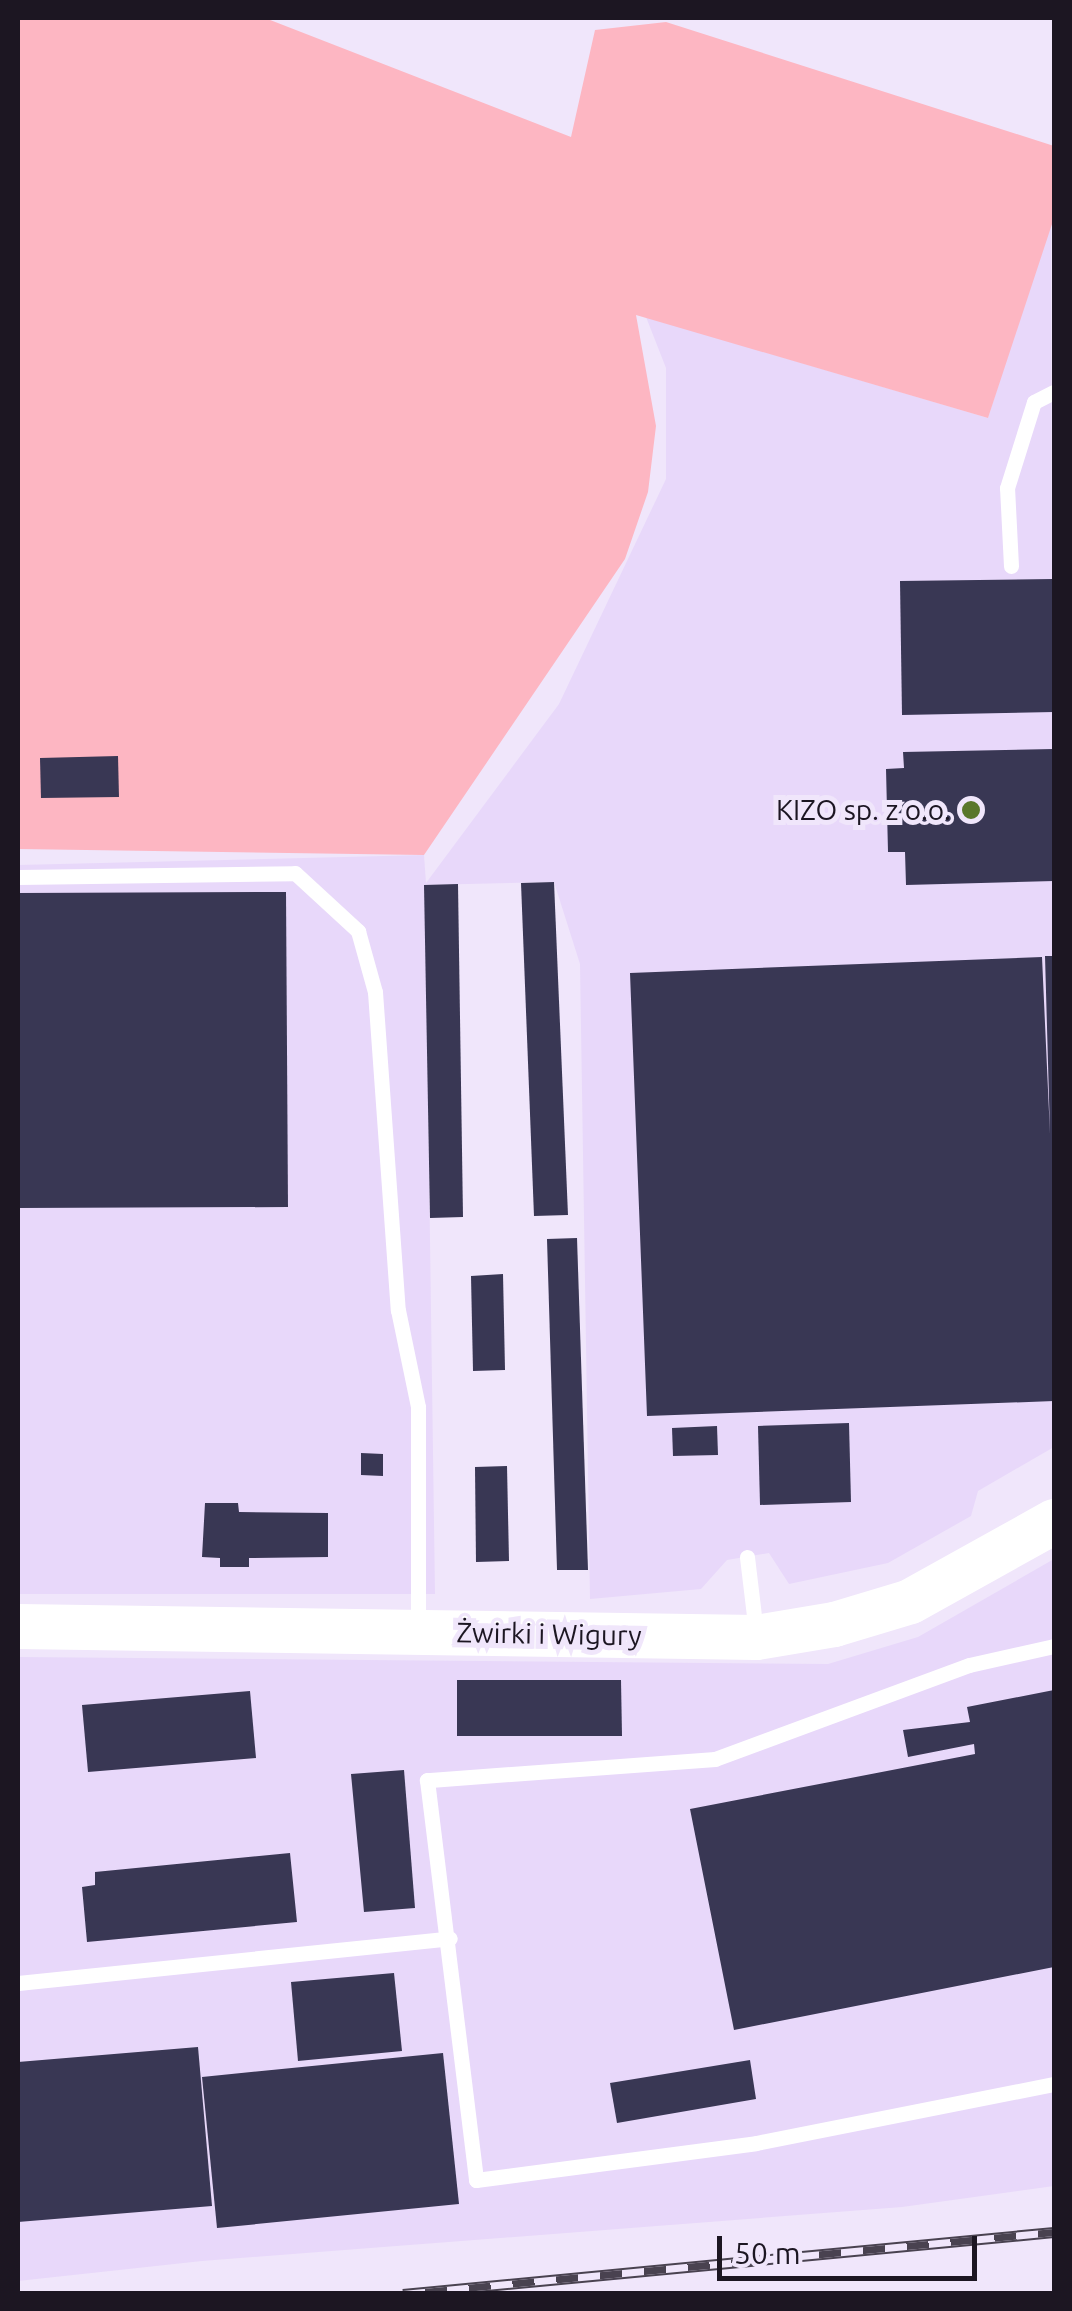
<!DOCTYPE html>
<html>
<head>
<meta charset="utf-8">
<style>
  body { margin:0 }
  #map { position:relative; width:1072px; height:2311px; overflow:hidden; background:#f0e6fb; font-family:Ubuntu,sans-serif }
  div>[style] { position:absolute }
  .built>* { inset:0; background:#e8d8fa }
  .green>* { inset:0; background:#fdb6c2 }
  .building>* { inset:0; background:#393754 }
  .lane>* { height:15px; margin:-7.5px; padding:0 7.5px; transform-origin:7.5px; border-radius:7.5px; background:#fff }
  .secondary>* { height:45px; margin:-22.5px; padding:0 22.5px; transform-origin:22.5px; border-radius:22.5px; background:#fff }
  .rail>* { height:11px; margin-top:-5.5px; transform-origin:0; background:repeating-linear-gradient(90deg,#f0e6fb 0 22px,#494250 0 44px); box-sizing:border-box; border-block:2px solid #494250 }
  .dots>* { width:28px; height:28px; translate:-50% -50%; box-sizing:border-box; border:5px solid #f0e6fb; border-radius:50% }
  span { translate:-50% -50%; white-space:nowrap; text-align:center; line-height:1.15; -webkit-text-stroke:10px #f0e6fb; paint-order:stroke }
  .poi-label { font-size:28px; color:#1c1622 }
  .right { translate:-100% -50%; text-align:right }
  .street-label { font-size:28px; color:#1c1622 }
  .frame { position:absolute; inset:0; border:20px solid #1c1622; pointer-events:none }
  .scale { position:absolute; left:717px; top:2236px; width:260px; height:45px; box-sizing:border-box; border:5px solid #1c1622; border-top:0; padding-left:12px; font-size:30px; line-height:35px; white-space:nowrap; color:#1c1622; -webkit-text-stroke:8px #f0e6fb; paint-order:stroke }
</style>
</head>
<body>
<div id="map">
  <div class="built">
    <div style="clip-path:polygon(1051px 217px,1054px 1447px,978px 1491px,971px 1516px,888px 1563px,789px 1584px,769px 1553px,727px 1560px,701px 1589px,590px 1599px,580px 964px,554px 882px,425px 885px,435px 1594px,18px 1594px,18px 865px,424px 855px,426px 883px,559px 704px,666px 479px,666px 368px,646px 317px,988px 418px)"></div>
    <div style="clip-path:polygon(1054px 1559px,1054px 2186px,902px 2207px,202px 2261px,18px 2281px,18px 1657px,828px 1664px,918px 1637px)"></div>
  </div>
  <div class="green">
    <div style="clip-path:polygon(18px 18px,265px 18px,571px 137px,595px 30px,666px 22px,1054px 146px,1054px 218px,988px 418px,636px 315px,656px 426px,648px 492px,625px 559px,424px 855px,18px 849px)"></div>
  </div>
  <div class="building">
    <div style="clip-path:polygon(1054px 579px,1054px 712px,902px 715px,900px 581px)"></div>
    <div style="clip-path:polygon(1054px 749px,1054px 881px,906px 885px,905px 852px,888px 852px,886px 769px,904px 768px,903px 752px)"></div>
    <div style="clip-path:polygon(118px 756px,119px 797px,41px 798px,40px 758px)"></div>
    <div style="clip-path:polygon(554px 882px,568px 1215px,534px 1216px,521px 883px)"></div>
    <div style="clip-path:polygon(458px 884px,463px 1217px,430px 1218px,424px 885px)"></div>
    <div style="clip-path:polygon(286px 892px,288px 1207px,18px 1208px,18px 893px)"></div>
    <div style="clip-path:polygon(1045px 956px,1054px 956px,1054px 1401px,647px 1416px,630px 973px,1042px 957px,1050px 1134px)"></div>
    <div style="clip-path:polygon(577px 1238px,588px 1570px,557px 1570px,547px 1239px)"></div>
    <div style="clip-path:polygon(503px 1274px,505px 1370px,473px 1371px,471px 1276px)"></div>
    <div style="clip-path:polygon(849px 1423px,851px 1502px,760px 1505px,758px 1426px)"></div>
    <div style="clip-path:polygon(717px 1426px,718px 1455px,673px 1456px,672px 1428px)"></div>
    <div style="clip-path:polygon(361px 1453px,383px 1454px,383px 1476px,361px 1475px)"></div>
    <div style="clip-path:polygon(507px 1466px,509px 1561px,476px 1562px,475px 1467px)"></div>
    <div style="clip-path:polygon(205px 1503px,238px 1503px,239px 1512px,328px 1513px,328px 1557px,249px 1558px,249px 1567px,220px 1567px,220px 1558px,202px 1557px)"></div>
    <div style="clip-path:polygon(457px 1680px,621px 1680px,622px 1736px,457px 1736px)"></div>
    <div style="clip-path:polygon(1054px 1690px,1054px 1967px,734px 2030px,690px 1809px,975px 1754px,974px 1744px,908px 1757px,903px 1730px,970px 1722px,967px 1707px)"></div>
    <div style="clip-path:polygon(250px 1691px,256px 1758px,88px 1772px,82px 1705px)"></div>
    <div style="clip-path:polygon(404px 1770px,415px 1908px,364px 1912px,351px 1774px)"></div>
    <div style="clip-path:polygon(290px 1853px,297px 1922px,87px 1942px,82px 1887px,95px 1885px,95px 1872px)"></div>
    <div style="clip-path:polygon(394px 1973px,402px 2051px,298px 2061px,291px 1982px)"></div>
    <div style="clip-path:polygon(198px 2047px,212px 2206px,18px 2222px,18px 2062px)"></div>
    <div style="clip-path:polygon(443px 2053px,459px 2204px,217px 2228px,202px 2077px)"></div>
    <div style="clip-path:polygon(750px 2060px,756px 2099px,617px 2123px,610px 2083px)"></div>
  </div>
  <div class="lane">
    <div style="left:1011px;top:566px;width:78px;rotate:-92.9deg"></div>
    <div style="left:1007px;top:488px;width:90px;rotate:-72.6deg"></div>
    <div style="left:1034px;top:402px;width:22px;rotate:-27deg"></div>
    <div style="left:18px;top:877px;width:277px;rotate:-0.8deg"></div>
    <div style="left:295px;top:873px;width:86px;rotate:42.6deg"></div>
    <div style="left:358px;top:931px;width:63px;rotate:74.4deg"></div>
    <div style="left:375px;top:992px;width:319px;rotate:85.9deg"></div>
    <div style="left:398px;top:1310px;width:99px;rotate:78.3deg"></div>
    <div style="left:418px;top:1407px;width:222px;rotate:90deg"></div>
    <div style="left:747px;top:1557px;width:77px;rotate:83.2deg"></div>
    <div style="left:1054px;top:1646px;width:87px;rotate:167.4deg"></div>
    <div style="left:969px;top:1665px;width:271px;rotate:159.7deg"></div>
    <div style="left:715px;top:1759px;width:289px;rotate:175.8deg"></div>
    <div style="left:427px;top:1780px;width:403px;rotate:83deg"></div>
    <div style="left:476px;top:2180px;width:282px;rotate:-7.5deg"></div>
    <div style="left:756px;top:2143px;width:304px;rotate:-11.2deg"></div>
    <div style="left:18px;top:1983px;width:434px;rotate:-5.9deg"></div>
  </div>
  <div class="secondary">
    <div style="left:18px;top:1626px;width:738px;rotate:0.85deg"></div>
    <div style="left:756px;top:1637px;width:79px;rotate:-9.5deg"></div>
    <div style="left:834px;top:1624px;width:79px;rotate:-16.8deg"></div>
    <div style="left:910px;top:1601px;width:165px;rotate:-29.1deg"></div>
  </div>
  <div class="rail">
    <div style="left:403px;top:2294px;width:654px;rotate:-5.44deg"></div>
  </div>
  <div class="dots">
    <div style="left:971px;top:810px;background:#5a772b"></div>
  </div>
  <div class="poi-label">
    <span class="right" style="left:951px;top:810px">KIZO sp. z o.o.</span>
  </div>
  <div class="street-label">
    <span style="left:549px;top:1634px;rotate:1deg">Żwirki i Wigury</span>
  </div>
  <div class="frame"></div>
  <div class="scale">50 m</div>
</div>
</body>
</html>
